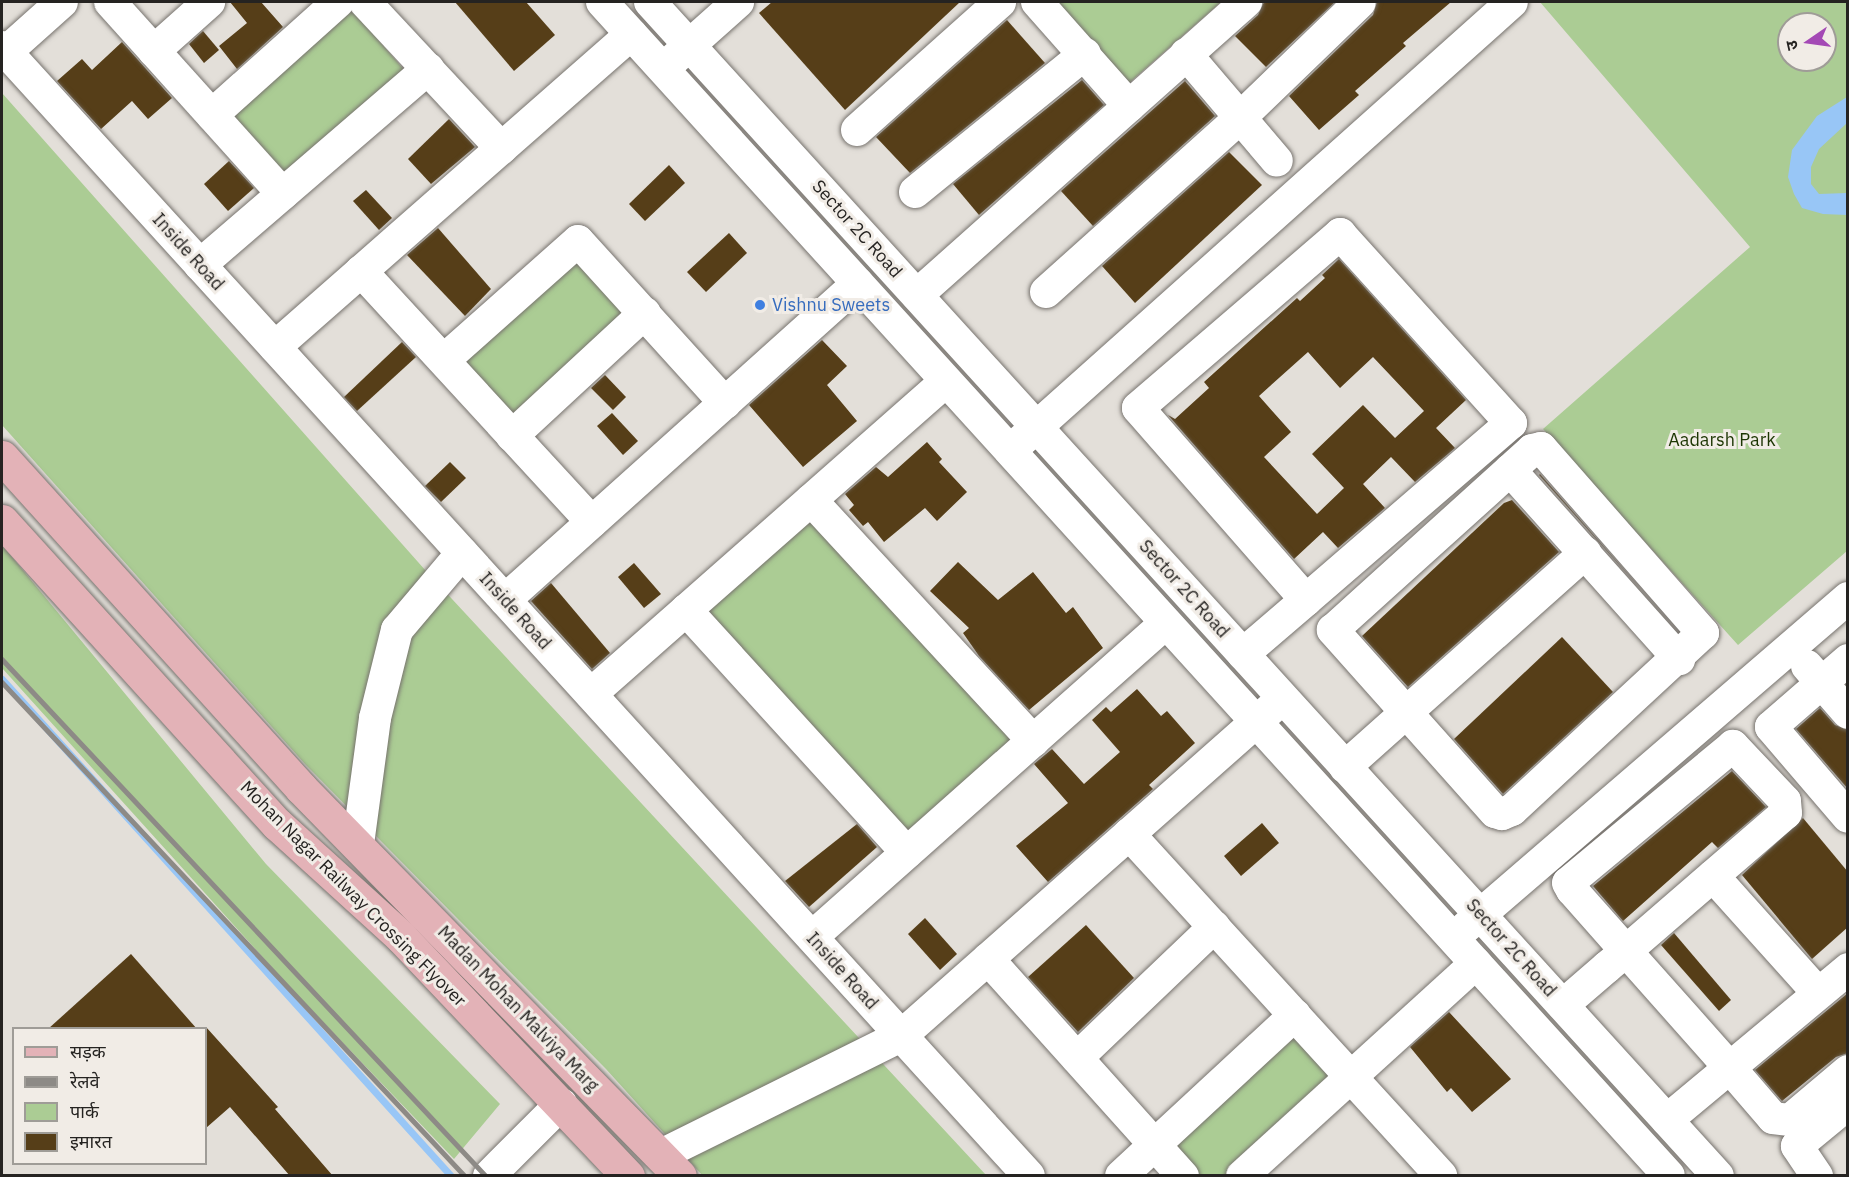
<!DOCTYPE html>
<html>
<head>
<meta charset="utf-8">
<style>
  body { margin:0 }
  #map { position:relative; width:1849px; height:1177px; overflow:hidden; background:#e3dfd9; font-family:"IBM Plex Sans","Noto Sans Devanagari",sans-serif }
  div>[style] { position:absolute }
  .green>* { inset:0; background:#abcc94 }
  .water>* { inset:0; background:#98c6f6 }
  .stream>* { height:7px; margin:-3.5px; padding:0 3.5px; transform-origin:3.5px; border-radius:3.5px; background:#98c6f6 }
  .building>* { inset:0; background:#563e18 }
  .roads { filter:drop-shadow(0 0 2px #77736e) drop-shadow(0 0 2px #77736e) }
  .minor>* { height:32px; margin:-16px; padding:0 16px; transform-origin:16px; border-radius:16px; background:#fff }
  .major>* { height:33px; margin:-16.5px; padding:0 16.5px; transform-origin:16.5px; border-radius:16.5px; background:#e3b2b7 }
  .rail>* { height:4.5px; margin:-2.25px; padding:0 2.25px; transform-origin:2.25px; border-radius:2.25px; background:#8d8a86 }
  .dots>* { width:16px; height:16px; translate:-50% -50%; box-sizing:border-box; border:3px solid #f1ece6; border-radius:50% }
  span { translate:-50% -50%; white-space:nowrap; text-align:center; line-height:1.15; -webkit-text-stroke:6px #f1ece6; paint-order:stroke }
  .street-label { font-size:18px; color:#252321 }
  .shop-label { font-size:18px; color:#366cbe }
  .left { translate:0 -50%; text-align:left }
  .park-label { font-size:18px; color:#1d3603 }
  .frame { position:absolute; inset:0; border:3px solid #252321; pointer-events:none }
  .legend { position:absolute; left:12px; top:1027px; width:195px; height:138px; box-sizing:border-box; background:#f1ece6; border:2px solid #9f9c97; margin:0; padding:8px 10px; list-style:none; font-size:18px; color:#252321 }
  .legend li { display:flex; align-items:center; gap:12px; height:30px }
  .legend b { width:30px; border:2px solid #9f9c97 }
  .north { position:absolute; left:1777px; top:12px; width:60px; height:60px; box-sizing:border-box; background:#f1ece6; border:2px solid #9f9c97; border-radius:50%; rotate:257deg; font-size:16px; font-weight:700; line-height:24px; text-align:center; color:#252321 }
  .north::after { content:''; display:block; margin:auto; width:21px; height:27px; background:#a449b5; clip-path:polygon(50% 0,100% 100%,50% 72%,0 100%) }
</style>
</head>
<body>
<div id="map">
  <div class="green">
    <div style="clip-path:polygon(1058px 2px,1221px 2px,1129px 83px)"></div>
    <div style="clip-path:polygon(evenodd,1540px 2px,1847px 2px,1847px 551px,1738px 645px,1543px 429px,1750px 247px,1540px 2px,1789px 24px,1825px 24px,1825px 60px,1789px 60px,1789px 24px)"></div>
    <div style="clip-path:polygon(348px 5px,406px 72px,285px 179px,227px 112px)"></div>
    <div style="clip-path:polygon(2px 93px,426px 571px,986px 1175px,702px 1175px,606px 1069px,305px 764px,2px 425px)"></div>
    <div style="clip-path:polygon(578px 250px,634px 314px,512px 423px,456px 360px)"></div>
    <div style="clip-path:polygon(811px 512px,1017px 742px,907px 841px,702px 611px)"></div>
    <div style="clip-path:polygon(2px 545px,266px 864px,500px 1104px,454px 1159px,285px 982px,2px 668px)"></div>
    <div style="clip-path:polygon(1295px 1027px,1340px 1077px,1231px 1175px,1194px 1175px,1166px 1144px)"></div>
  </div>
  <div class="water">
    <div style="clip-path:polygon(1847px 97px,1847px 123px,1819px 149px,1811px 167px,1811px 184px,1819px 194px,1847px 193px,1847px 215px,1823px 214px,1802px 208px,1794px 194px,1788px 177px,1792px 150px,1817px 116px)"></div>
  </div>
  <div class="stream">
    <div style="left:2px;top:679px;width:670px;rotate:47.9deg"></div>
  </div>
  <div class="building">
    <div style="clip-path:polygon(230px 2px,261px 2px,283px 27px,237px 69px,219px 46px,247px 23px)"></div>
    <div style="clip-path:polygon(455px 2px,526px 2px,555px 35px,514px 71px)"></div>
    <div style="clip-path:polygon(772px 2px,960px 2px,845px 110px,759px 13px)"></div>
    <div style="clip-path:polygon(1264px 2px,1335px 2px,1266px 67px,1235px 36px,1258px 15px)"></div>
    <div style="clip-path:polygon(1377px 2px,1451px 2px,1403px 43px,1406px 46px,1355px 91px,1359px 95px,1319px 130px,1289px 96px,1373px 15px)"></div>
    <div style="clip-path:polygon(1007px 20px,1045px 63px,910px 173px,876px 137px)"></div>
    <div style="clip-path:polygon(203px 31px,219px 50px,204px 63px,189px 44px)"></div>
    <div style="clip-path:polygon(122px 42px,172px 98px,148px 119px,132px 101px,101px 129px,57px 81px,82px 59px,92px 70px)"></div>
    <div style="clip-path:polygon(1082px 80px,1104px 105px,979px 215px,953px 184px)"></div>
    <div style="clip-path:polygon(1185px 81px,1215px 116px,1093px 226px,1061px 191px)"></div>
    <div style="clip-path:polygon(449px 119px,475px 147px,431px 184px,408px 159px)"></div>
    <div style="clip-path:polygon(1229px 152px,1262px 185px,1135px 303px,1102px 266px)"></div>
    <div style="clip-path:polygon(229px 161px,254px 188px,228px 211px,204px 184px)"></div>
    <div style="clip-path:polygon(669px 165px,685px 183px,645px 221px,629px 204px)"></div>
    <div style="clip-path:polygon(366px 190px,392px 218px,379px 230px,353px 201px)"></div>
    <div style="clip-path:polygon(438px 228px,491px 289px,465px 316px,407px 255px)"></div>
    <div style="clip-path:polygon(729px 233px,747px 253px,706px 292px,687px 272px)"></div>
    <div style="clip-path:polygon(evenodd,1339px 259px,1466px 400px,1436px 428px,1455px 448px,1415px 482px,1391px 457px,1363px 484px,1385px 508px,1338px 548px,1323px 532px,1294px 559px,1168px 415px,1175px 419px,1209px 388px,1204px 382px,1297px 298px,1300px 301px,1325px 278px,1322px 275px,1339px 259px,1308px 352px,1340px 388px,1373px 357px,1424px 411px,1395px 438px,1363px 405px,1312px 454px,1344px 488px,1317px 514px,1264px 457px,1291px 432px,1259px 396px,1308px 352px)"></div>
    <div style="clip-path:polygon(822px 340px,847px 366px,827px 385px,857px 421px,803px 467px,749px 405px)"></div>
    <div style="clip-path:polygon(402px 342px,416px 357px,357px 411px,344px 397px)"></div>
    <div style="clip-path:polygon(605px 375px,626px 397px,613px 410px,591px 388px)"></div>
    <div style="clip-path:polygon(612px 413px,638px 441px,623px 455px,597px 426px)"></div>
    <div style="clip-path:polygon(927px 442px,942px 459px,939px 462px,967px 492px,937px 521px,925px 508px,884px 542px,868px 522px,863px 526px,849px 510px,854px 505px,845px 494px,876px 467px,888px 477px)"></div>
    <div style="clip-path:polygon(450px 462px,466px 478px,441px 502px,425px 486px)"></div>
    <div style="clip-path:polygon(1540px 474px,1640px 588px,1539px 475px)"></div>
    <div style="clip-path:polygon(1512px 500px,1559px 552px,1408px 687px,1362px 636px,1504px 503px)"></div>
    <div style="clip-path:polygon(958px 562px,998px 600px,1033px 572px,1066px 613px,1073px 607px,1103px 648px,1029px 710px,979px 656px,963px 633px,969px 628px,930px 591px)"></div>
    <div style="clip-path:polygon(634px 563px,661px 594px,644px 608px,618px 577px)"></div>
    <div style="clip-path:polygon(551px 583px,610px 653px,592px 669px,531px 601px)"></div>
    <div style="clip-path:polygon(1562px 637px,1613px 692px,1503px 794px,1454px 739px)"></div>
    <div style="clip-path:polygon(1137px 689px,1161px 716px,1167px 711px,1195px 743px,1149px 785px,1153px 789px,1048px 882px,1016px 846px,1068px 803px,1034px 764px,1052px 749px,1084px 784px,1120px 752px,1092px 720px,1106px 707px,1111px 712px)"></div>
    <div style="clip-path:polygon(1820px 708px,1835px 725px,1848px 730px,1848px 789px,1796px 729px)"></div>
    <div style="clip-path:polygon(1732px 771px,1766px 807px,1718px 848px,1712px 842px,1623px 921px,1593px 886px)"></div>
    <div style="clip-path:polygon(1803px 818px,1848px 872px,1848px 927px,1812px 959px,1742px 875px)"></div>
    <div style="clip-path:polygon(1262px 823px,1279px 843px,1241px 876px,1224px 856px)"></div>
    <div style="clip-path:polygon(857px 824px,877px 847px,809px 907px,785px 881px)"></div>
    <div style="clip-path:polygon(925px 918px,957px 954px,940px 970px,908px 934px)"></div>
    <div style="clip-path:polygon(1086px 925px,1134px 978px,1078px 1032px,1028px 977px)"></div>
    <div style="clip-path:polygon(1674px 933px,1731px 1000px,1719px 1011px,1661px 945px)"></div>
    <div style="clip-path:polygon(131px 954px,197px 1029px,48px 1029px)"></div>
    <div style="clip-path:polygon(1848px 993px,1848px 1053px,1836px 1057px,1782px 1101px,1755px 1070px)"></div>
    <div style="clip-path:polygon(1449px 1012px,1511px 1079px,1472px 1112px,1451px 1088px,1447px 1092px,1410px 1047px)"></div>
    <div style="clip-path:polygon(206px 1027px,278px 1107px,275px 1109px,333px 1176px,290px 1176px,230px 1107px,206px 1128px)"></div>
  </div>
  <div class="roads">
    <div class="minor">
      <div style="left:110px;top:2px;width:258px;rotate:48deg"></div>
      <div style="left:365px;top:2px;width:200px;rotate:47deg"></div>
      <div style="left:602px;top:2px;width:1586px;rotate:47.73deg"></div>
      <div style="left:650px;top:2px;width:1587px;rotate:47.71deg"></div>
      <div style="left:1037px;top:2px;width:139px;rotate:48.5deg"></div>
      <div style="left:2px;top:47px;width:1526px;rotate:47.71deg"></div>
      <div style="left:154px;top:51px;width:74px;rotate:-41.7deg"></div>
      <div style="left:6px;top:52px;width:75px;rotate:-41.8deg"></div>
      <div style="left:1186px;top:54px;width:140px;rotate:49.6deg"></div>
      <div style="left:674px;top:59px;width:86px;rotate:-41.7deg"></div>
      <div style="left:212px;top:115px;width:169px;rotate:-41.9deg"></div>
      <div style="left:857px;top:130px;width:192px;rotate:-41.8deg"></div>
      <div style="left:915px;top:192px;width:219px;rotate:-39.1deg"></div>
      <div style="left:1340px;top:234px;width:255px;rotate:47.9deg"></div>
      <div style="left:1511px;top:423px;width:271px;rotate:139.2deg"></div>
      <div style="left:1306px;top:600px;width:255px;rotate:-131.2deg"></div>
      <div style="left:1138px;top:408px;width:267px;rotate:-40.7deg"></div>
      <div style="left:200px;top:265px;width:301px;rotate:-40.7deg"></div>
      <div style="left:361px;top:271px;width:341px;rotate:47.4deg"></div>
      <div style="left:1046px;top:292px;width:262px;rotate:-41.9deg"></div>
      <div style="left:1241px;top:117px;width:165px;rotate:-44deg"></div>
      <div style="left:917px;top:295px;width:441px;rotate:-41.7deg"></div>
      <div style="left:275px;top:347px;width:474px;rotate:-41.3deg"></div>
      <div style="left:444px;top:360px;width:179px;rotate:-41.6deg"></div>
      <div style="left:578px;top:241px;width:219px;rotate:47.8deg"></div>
      <div style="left:512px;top:436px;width:181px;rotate:-42.8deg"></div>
      <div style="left:1022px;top:440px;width:657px;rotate:-41.79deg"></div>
      <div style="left:1541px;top:448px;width:246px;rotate:48.8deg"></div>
      <div style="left:1703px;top:633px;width:260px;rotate:137.2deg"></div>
      <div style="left:1512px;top:810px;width:11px;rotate:158deg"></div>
      <div style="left:1502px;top:814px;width:7px;rotate:-164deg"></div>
      <div style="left:1495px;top:812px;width:244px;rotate:-131.7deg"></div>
      <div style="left:1333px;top:630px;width:268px;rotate:-42.1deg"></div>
      <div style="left:1532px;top:450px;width:9px;rotate:-13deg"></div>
      <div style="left:1510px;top:470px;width:254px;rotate:48.2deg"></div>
      <div style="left:811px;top:500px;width:328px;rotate:47.3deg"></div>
      <div style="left:505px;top:600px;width:474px;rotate:-41.9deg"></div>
      <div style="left:686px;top:610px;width:328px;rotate:47.7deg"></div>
      <div style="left:1243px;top:654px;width:83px;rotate:-40.6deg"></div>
      <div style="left:1848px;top:660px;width:102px;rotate:139deg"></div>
      <div style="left:1771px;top:727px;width:118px;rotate:49.5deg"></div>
      <div style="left:1807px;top:666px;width:62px;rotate:48.9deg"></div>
      <div style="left:591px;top:694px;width:473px;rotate:-41.4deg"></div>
      <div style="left:1345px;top:767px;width:322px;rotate:-41.7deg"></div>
      <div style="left:1129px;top:834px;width:463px;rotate:47.6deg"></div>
      <div style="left:358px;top:844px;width:127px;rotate:-82.3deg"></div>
      <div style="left:375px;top:718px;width:91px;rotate:-76deg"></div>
      <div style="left:397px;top:630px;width:101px;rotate:-49.8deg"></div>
      <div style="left:1713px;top:876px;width:157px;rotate:48.1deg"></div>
      <div style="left:1466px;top:927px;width:504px;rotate:-40.74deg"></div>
      <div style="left:812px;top:937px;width:473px;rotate:-41.6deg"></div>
      <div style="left:988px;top:959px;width:292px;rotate:48.1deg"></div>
      <div style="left:1563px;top:1005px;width:58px;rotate:-40.8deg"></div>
      <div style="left:1607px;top:967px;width:25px;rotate:-40deg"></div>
      <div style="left:1626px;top:951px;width:211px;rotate:-40.8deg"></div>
      <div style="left:1786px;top:813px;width:12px;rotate:-95deg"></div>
      <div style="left:1785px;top:801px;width:76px;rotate:-133.4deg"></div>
      <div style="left:1733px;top:746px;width:214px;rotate:140.3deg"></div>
      <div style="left:1568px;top:883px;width:8px;rotate:60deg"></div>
      <div style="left:1572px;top:890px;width:81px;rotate:48.5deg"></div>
      <div style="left:1626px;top:951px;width:157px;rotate:48.4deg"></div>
      <div style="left:1730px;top:1068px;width:66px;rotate:49.3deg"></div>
      <div style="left:1773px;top:1118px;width:17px;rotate:7deg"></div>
      <div style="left:1790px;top:1120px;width:76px;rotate:-40.2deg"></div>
      <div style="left:1077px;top:1058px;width:190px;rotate:-43.7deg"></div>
      <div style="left:1667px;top:1120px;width:236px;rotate:-39.8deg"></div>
      <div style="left:661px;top:1155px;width:268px;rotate:-26.4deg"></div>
      <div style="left:901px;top:1036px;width:494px;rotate:-41.5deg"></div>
      <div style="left:489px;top:1176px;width:102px;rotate:-45deg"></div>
      <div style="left:1121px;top:1176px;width:237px;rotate:-42.8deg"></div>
      <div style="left:1242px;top:1176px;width:316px;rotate:-42.3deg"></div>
      <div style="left:1817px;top:1176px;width:36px;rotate:-124deg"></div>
      <div style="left:1797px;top:1146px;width:66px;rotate:-39.5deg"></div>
    </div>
    <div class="major">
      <div style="left:2px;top:457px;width:446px;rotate:47.9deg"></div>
      <div style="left:301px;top:788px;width:542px;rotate:45.67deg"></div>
      <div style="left:2px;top:521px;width:409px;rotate:47.8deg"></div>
      <div style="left:277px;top:824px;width:168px;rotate:42.3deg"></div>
      <div style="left:401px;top:937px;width:330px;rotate:46.5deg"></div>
    </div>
  </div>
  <div class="rail">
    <div style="left:2px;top:659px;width:708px;rotate:46.89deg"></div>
    <div style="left:2px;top:682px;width:677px;rotate:46.86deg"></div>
  </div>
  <div class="dots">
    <div style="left:760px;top:305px;background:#3f7fe0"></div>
  </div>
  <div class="street-label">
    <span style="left:857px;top:229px;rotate:48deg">Sector 2C Road</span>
    <span style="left:188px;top:252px;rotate:48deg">Inside Road</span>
    <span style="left:1184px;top:589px;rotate:48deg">Sector 2C Road</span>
    <span style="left:515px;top:611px;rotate:48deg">Inside Road</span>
    <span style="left:353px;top:894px;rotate:45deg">Mohan Nagar Railway Crossing Flyover</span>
    <span style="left:1511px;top:948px;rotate:48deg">Sector 2C Road</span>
    <span style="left:842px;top:971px;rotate:48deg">Inside Road</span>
    <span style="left:518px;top:1009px;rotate:46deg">Madan Mohan Malviya Marg</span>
  </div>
  <div class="shop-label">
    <span class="left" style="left:772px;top:305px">Vishnu Sweets</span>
  </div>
  <div class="park-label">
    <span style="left:1722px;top:440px">Aadarsh Park</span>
  </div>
  <div class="frame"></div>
  <ul class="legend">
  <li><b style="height:8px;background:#e3b2b7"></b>सड़क</li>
  <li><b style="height:8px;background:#8d8a86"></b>रेलवे</li>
  <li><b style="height:16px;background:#abcc94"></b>पार्क</li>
  <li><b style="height:16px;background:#563e18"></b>इमारत</li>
  </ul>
  <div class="north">उ</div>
</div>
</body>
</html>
